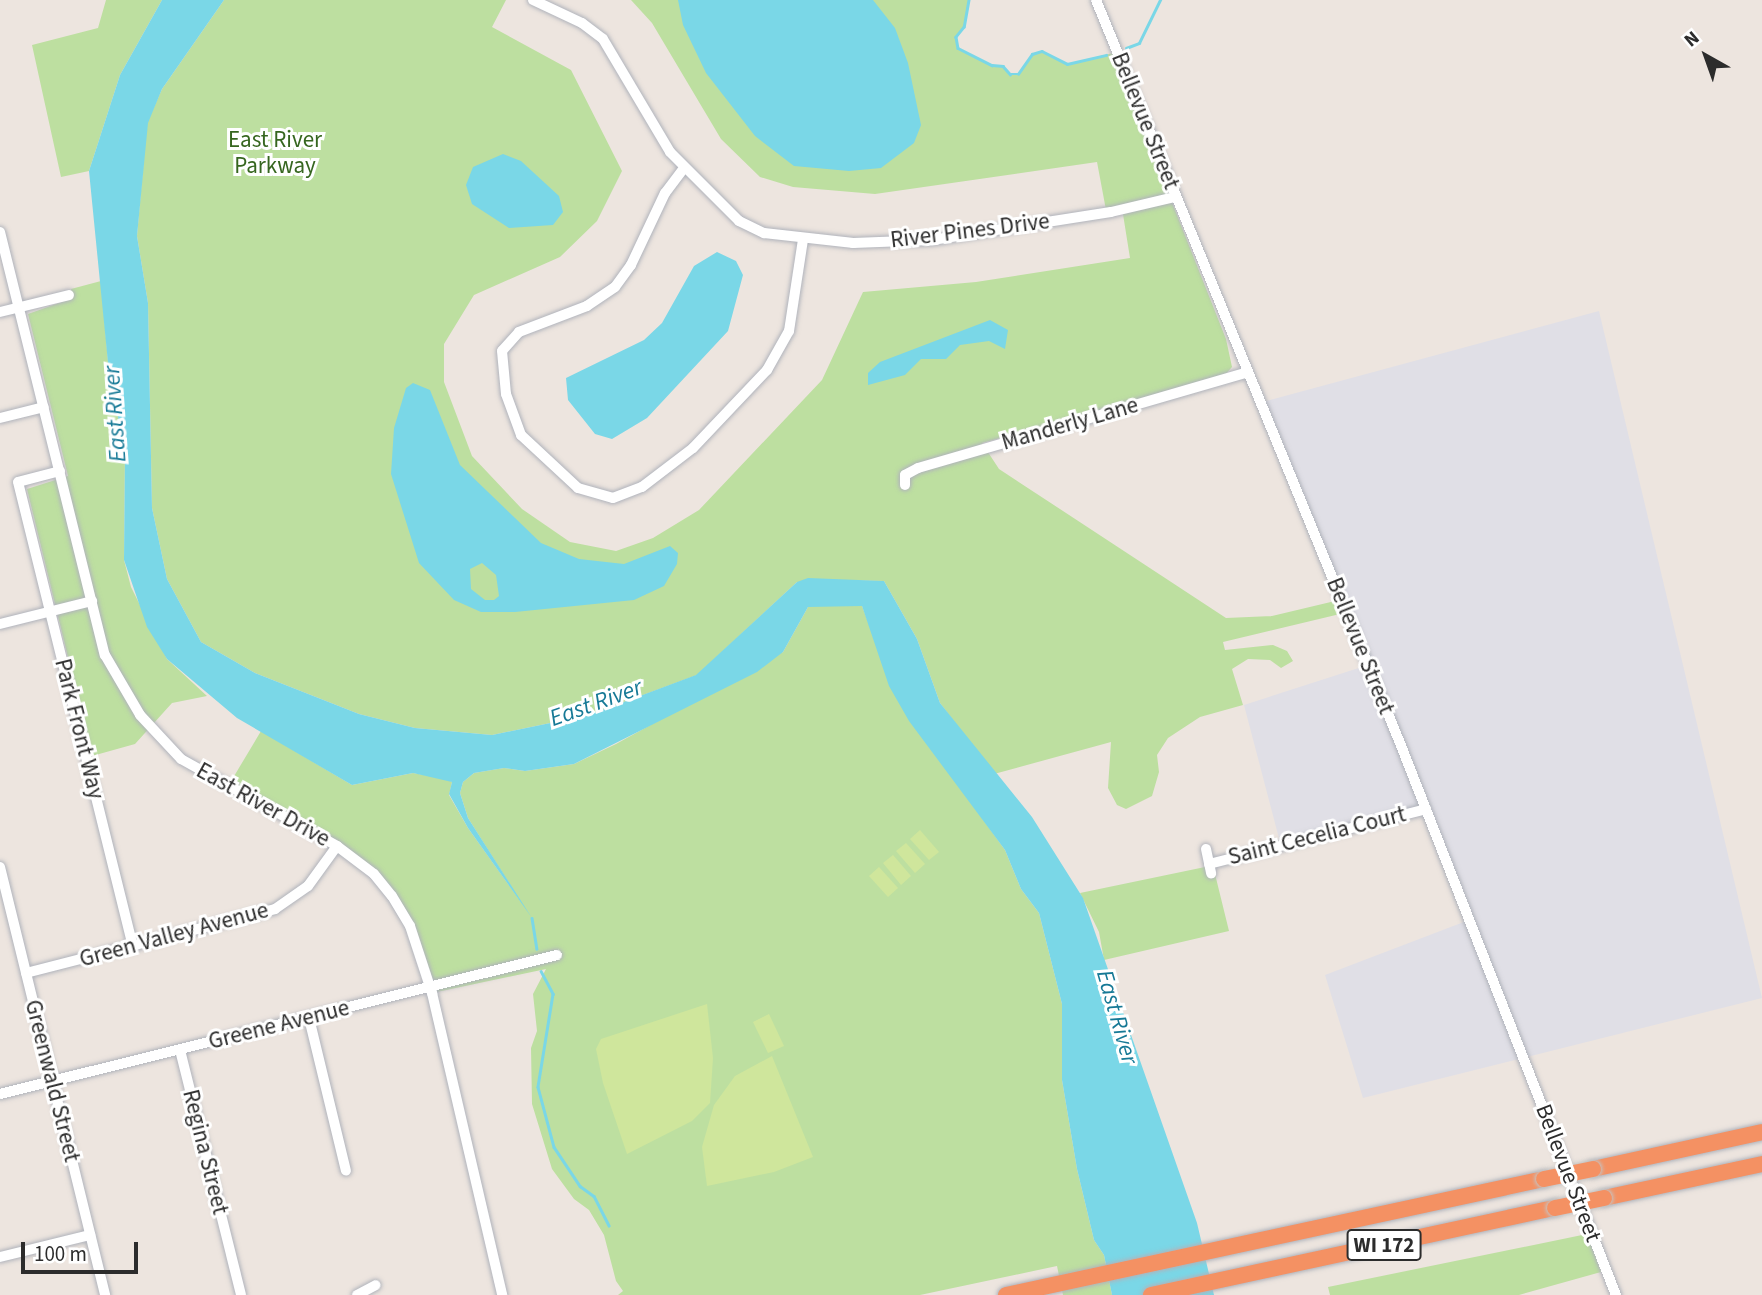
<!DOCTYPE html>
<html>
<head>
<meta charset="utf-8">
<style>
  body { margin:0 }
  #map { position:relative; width:1762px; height:1295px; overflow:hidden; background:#ede5df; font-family:"Source Sans 3",sans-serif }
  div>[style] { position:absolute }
  .industrial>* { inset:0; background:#e0dfe6 }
  .green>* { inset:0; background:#bddfa0 }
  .pitch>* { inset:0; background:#cfe69c }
  .water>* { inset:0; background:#7ad7e7 }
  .stream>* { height:2.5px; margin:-1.25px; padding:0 1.25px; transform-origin:1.25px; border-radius:1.25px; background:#7ad7e7 }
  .roads { filter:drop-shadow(0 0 2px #b0b3bb) drop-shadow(0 0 2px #b0b3bb) }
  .minor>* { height:10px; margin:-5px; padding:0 5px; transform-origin:5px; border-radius:5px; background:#fff }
  .highway>* { height:16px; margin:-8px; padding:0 8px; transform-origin:8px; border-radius:8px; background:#f49163 }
  .bridges { filter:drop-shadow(0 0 2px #c4c4c4) drop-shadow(0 0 2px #c4c4c4) }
  .highway-bridge>* { height:16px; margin:-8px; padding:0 8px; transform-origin:8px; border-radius:8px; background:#f49163 }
  span { translate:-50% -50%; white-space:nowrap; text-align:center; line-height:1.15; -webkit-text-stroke:6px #fff; paint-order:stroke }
  .shield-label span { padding:2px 5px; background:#fff; border:2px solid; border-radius:5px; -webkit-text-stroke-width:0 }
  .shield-label { font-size:21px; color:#2c2c2c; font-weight:700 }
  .street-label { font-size:23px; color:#2c2c2c }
  .park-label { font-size:23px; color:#36661f }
  .water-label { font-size:24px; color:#167996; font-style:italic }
  .north { position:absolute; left:1671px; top:21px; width:70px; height:70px; -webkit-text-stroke:5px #fff; paint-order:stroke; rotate:320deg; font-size:19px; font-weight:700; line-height:28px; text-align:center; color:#2c2c2c }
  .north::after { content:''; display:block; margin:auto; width:24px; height:32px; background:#2c2c2c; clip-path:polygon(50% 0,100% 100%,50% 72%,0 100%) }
  .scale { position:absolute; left:21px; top:1242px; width:117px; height:32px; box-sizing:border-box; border:4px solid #2c2c2c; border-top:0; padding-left:9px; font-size:21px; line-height:24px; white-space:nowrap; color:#2c2c2c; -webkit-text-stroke:5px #fff; paint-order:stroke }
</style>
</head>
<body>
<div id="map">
  <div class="industrial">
    <div style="clip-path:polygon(1599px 311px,1762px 998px,1363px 1098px,1325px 975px,1469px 920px,1426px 809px,1281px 846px,1244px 705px,1368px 665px,1259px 403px)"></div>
  </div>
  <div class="green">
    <div style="clip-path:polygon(106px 0,162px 0,120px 75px,89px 171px,61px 177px,32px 45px,98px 28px)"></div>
    <div style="clip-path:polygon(224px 0,506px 0,492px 27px,571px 70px,622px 171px,597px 221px,560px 257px,474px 295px,444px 344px,444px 382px,472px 456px,522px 509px,570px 542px,616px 551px,653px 538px,699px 510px,822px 380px,863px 292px,976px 282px,1130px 258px,1122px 208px,1106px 210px,1097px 162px,875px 194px,793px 187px,760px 177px,721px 139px,652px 23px,631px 0,969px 0,964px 27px,956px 37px,958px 48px,992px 65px,1003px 66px,1010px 74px,1018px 74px,1032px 54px,1042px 51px,1067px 64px,1113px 53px,1226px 339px,1232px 367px,1225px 375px,982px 443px,999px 469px,1226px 618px,1272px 616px,1335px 601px,1340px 614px,1223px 642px,1225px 650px,1273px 645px,1287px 651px,1293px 661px,1281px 668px,1270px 660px,1248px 659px,1232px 669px,1243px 705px,1200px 717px,1168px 738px,1157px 755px,1159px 772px,1152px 796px,1126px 809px,1117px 805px,1108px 788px,1111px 742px,994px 774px,940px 703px,917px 639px,884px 581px,829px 580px,862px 606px,876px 643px,927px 742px,1005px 850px,1021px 889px,1039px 913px,1062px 1004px,1062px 1080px,1077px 1169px,1094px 1240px,1104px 1255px,1112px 1295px,1063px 1295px,1057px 1266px,920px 1295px,618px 1295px,623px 1291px,616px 1281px,604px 1235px,589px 1210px,574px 1199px,552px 1169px,532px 1104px,531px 1048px,537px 1031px,533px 994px,546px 969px,432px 993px,392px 896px,350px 854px,227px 788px,261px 731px,352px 785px,413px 773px,447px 779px,452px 782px,449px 795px,468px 828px,521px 902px,468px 818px,460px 793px,463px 782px,474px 773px,504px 768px,525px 771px,574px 764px,616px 744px,783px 652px,808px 607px,797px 582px,697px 675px,589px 715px,492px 735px,415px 728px,359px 714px,255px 673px,201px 642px,167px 579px,152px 508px,148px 303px,137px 236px,147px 123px,162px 89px)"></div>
    <div style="clip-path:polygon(101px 281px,109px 373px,125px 451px,124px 560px,131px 587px,167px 659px,207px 696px,172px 703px,135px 744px,92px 756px,27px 489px,68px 476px,28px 314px,73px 298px,71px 289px)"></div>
    <div style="clip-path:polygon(1205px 867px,1215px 874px,1229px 931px,1104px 960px,1099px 932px,1080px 893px)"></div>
    <div style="clip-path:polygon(1587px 1234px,1601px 1272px,1519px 1295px,1330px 1295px,1328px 1287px)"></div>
  </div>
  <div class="pitch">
    <div style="clip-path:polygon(920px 830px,939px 852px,929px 860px,910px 839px)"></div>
    <div style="clip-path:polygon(906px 843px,925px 864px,915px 873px,896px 851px)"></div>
    <div style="clip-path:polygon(893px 855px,911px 876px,901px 885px,883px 863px)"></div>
    <div style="clip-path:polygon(879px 867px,898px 888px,888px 897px,869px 876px)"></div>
    <div style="clip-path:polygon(707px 1004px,713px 1058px,710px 1103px,692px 1121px,627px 1154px,603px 1083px,596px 1049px,601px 1039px)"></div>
    <div style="clip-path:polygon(769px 1014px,784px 1046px,768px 1053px,753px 1022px)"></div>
    <div style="clip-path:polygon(772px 1056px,813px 1157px,774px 1172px,707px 1186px,702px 1147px,714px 1105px,735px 1076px)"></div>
  </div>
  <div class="water">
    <div style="clip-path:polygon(162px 0,224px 0,162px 89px,148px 123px,137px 236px,148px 303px,152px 508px,167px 579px,201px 642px,255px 673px,359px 714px,415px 728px,492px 735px,589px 715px,696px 675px,797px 582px,808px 578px,884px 581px,917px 639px,940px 703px,1032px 817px,1083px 898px,1197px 1223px,1214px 1295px,1112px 1295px,1104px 1255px,1094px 1240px,1077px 1169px,1062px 1080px,1062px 1004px,1039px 913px,1021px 889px,1005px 850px,909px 721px,889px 686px,862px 606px,808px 607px,783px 652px,757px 672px,574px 764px,525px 771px,504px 768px,474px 773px,463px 782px,460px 793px,468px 818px,532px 918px,468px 828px,449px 794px,452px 782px,413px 773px,352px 785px,237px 718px,167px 659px,147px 627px,124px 560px,125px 451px,109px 373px,89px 171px,120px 75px)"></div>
    <div style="clip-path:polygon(678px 0,873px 0,895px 28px,908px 63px,921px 125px,914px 143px,881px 168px,849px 171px,794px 166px,755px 136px,706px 73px,683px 25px)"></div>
    <div style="clip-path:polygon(503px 154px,521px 161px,559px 196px,563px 212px,553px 225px,509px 228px,472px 204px,466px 185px,473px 167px)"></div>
    <div style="clip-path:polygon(717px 252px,736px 261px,743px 275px,728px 331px,647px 418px,612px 439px,595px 434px,568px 400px,566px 378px,644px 340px,662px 323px,694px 266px)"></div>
    <div style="clip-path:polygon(990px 320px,1008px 330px,1005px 349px,989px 341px,960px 345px,946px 359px,921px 359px,905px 375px,868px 385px,868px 373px,880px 362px)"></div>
    <div style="clip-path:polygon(evenodd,413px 383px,430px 390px,460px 465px,541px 543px,579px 559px,624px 564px,670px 546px,678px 553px,677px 564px,664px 586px,634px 600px,515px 612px,481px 612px,454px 600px,419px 563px,391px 474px,394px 428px,406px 388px,413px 383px,482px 563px,496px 575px,499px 596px,494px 600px,485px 600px,471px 589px,470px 569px,482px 563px)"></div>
  </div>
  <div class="stream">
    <div style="left:969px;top:0;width:27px;rotate:100deg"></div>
    <div style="left:964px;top:27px;width:13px;rotate:129deg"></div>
    <div style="left:956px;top:37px;width:11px;rotate:80deg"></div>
    <div style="left:958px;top:48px;width:38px;rotate:27deg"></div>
    <div style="left:992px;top:65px;width:11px;rotate:5deg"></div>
    <div style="left:1003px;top:66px;width:11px;rotate:49deg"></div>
    <div style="left:1010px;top:74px;width:8px"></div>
    <div style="left:1018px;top:74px;width:24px;rotate:-55deg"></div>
    <div style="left:1032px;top:54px;width:10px;rotate:-17deg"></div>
    <div style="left:1042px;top:51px;width:28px;rotate:27deg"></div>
    <div style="left:1067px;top:64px;width:40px;rotate:-13deg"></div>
    <div style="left:1126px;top:48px;width:14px;rotate:-21deg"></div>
    <div style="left:1139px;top:43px;width:48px;rotate:-64deg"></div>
    <div style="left:532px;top:918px;width:31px;rotate:81deg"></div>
    <div style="left:541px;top:971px;width:26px;rotate:62deg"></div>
    <div style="left:553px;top:994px;width:94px;rotate:99.2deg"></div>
    <div style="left:538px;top:1087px;width:62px;rotate:75.1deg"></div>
    <div style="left:554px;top:1147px;width:47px;rotate:56.3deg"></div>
    <div style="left:580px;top:1186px;width:17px;rotate:36deg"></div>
    <div style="left:594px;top:1196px;width:33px;rotate:63deg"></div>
  </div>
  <div class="roads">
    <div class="minor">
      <div style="left:533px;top:0;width:54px;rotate:25.1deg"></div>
      <div style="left:582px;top:23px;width:26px;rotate:37deg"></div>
      <div style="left:603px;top:39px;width:131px;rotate:59.3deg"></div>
      <div style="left:670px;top:152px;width:98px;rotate:45deg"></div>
      <div style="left:739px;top:221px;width:28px;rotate:26deg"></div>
      <div style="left:764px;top:233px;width:90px;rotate:6.4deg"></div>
      <div style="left:853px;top:243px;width:79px;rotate:-2.2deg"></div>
      <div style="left:932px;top:240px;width:181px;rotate:-8.9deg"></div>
      <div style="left:1111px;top:212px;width:66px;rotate:-13.2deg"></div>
      <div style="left:1096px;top:0;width:803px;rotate:67.75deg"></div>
      <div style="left:1400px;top:743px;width:593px;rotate:68.63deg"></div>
      <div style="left:684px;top:168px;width:31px;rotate:127deg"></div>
      <div style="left:665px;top:193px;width:80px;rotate:115.3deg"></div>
      <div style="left:631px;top:265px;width:27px;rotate:126deg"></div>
      <div style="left:615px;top:287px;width:34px;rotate:146deg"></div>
      <div style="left:587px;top:306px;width:73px;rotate:159.1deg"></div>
      <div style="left:519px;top:332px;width:25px;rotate:132deg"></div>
      <div style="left:502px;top:351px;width:43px;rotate:84.7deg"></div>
      <div style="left:506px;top:394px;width:44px;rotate:69.9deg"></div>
      <div style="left:521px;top:435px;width:78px;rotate:42.9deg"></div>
      <div style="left:578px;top:488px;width:36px;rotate:16deg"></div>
      <div style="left:613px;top:498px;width:31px;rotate:-21deg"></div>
      <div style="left:642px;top:487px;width:64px;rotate:-37.4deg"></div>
      <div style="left:693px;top:448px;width:108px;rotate:-46.5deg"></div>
      <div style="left:767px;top:370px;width:45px;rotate:-60.6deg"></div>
      <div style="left:789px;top:331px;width:93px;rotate:-81.3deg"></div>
      <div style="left:0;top:232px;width:436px;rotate:76.1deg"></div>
      <div style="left:105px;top:655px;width:69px;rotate:59.7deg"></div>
      <div style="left:140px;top:715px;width:60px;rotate:47deg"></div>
      <div style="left:181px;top:759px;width:179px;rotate:29.1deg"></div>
      <div style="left:337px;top:846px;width:46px;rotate:37.1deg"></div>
      <div style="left:374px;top:874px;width:28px;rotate:51deg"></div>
      <div style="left:392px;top:896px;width:35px;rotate:59deg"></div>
      <div style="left:410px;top:926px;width:71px;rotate:71.8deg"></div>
      <div style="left:432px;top:993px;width:310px;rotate:76.9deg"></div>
      <div style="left:0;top:312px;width:71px;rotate:-13.8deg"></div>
      <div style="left:0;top:418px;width:45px;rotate:-14deg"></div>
      <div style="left:60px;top:471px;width:43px;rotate:165.3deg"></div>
      <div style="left:18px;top:482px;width:479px;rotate:76.1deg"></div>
      <div style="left:905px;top:485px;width:10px;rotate:-90deg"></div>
      <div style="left:905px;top:475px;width:15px;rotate:-28deg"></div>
      <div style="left:918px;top:468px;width:341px;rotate:-16.2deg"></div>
      <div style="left:0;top:624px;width:95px;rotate:-14deg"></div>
      <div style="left:1206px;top:849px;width:25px;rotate:78deg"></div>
      <div style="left:1209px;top:864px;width:224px;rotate:-14.2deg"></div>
      <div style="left:0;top:867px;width:441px;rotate:76.2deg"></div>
      <div style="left:26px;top:973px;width:257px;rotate:-14.4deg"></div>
      <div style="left:275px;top:909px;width:40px;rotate:-34.9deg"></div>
      <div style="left:308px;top:886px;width:49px;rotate:-54.1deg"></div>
      <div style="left:309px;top:1018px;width:157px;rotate:76.4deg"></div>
      <div style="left:180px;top:1050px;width:252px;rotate:76deg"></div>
      <div style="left:0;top:1094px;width:574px;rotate:-14.01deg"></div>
      <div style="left:0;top:1257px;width:93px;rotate:-13.7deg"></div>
      <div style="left:357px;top:1295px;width:21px;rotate:-28deg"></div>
    </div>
    <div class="highway">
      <div style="left:1593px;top:1169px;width:173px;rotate:-12.3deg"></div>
      <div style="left:1604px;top:1198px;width:162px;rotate:-12.1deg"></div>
      <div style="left:1006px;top:1295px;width:550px;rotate:-12.17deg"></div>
      <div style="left:1151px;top:1295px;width:413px;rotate:-12.2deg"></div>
    </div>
  </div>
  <div class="bridges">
    <div class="highway-bridge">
      <div style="left:1544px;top:1179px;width:50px;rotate:-11.5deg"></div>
      <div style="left:1555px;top:1208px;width:50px;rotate:-11.5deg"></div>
    </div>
  </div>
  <div class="shield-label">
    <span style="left:1384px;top:1245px">WI 172</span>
  </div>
  <div class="street-label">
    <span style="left:1145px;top:121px;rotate:68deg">Bellevue Street</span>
    <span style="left:970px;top:231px;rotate:-7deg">River Pines Drive</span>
    <span style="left:1070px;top:424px;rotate:-16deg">Manderly Lane</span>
    <span style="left:1360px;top:646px;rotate:68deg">Bellevue Street</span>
    <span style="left:79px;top:729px;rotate:76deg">Park Front Way</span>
    <span style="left:263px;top:805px;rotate:29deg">East River Drive</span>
    <span style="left:1317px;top:836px;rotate:-14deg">Saint Cecelia Court</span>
    <span style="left:174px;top:935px;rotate:-15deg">Green Valley Avenue</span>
    <span style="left:279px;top:1025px;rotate:-14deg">Greene Avenue</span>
    <span style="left:52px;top:1081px;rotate:76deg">Greenwald Street</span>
    <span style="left:205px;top:1152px;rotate:76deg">Regina Street</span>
    <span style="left:1568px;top:1173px;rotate:69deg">Bellevue Street</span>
  </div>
  <div class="park-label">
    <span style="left:275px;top:153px">East River<br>Parkway</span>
  </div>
  <div class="water-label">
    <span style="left:115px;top:414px;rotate:-94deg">East River</span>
    <span style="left:596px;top:703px;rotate:-20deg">East River</span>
    <span style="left:1117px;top:1017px;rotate:74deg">East River</span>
  </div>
  <div class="north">N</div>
  <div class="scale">100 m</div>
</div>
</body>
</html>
